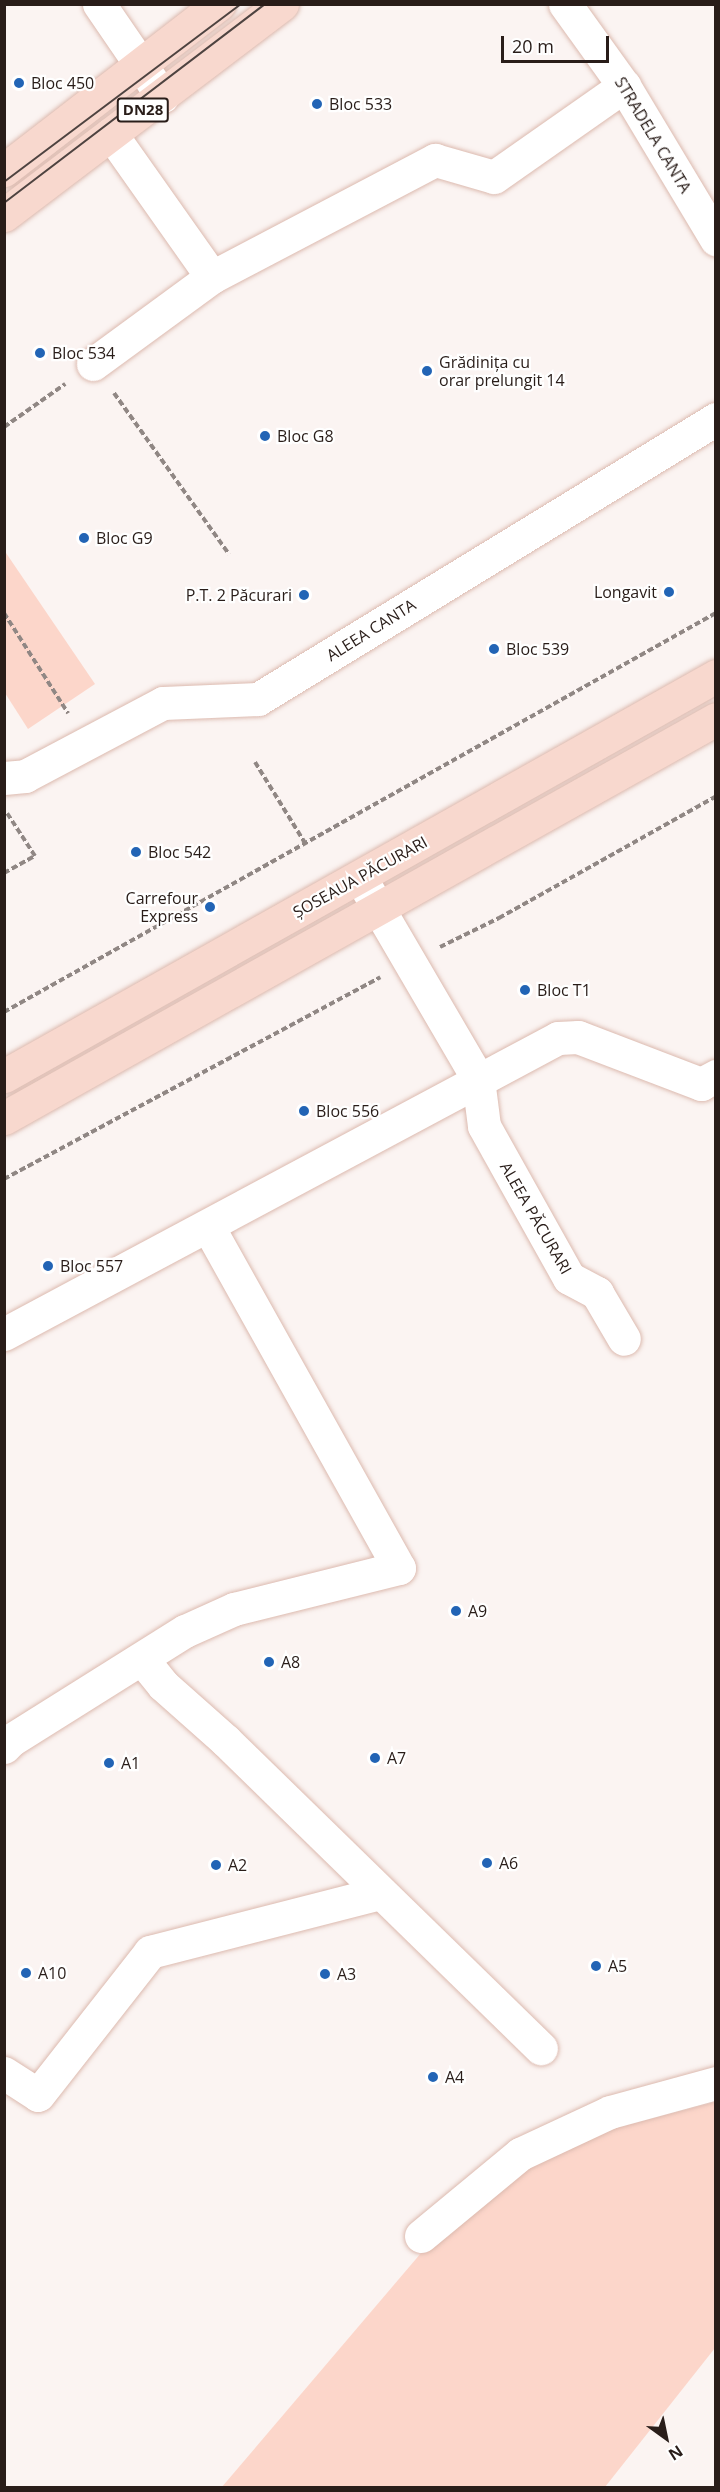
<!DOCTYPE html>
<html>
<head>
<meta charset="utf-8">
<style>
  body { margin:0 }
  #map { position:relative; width:720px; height:2492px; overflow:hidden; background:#fbf4f2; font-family:"Open Sans",sans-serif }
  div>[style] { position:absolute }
  .green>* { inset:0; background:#fcd6ca }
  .path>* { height:4px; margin-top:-2px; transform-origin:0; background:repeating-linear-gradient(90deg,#908784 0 6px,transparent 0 9px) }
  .roads { filter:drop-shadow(0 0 2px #dcbaaf) drop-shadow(0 0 2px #dcbaaf) }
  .minor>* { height:33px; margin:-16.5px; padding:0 16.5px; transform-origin:16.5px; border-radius:16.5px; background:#fff }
  .major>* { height:33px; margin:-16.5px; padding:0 16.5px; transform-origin:16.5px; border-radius:16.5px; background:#f8d8ce }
  .tram>* { height:1.5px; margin:-0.75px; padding:0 0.75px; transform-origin:0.75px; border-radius:0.75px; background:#4e4340 }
  .dots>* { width:16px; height:16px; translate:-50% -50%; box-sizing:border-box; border:3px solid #fff; border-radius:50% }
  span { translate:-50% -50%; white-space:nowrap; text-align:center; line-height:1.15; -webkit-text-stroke:4.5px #fff; paint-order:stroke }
  .shield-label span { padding:2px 4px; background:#fff; border:2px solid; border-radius:4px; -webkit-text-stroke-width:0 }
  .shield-label { font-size:15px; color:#291d19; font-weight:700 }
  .poi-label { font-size:16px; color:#291d19 }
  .left { translate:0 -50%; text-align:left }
  .right { translate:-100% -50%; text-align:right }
  .street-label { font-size:16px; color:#291d19 }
  .frame { position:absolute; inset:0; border:6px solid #291d19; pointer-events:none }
  .north { position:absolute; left:636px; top:2408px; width:60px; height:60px; -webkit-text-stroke:4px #fff; paint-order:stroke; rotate:147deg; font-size:16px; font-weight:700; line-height:24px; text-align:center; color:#291d19 }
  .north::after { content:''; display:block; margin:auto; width:21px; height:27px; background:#291d19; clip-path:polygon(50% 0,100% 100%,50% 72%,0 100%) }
  .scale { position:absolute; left:501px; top:36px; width:108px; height:27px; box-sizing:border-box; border:3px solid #291d19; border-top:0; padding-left:8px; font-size:18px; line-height:21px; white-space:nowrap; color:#291d19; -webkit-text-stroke:4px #fff; paint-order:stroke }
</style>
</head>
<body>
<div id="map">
  <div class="green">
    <div style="clip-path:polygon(4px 550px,95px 684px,28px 729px,5px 693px)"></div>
    <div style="clip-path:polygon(715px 2102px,715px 2348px,605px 2487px,221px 2488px,427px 2246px,514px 2171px,616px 2128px)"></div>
  </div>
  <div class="path">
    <div style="left:114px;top:393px;width:198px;rotate:54.5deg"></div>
    <div style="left:4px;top:427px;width:75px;rotate:-35.2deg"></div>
    <div style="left:4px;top:613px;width:119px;rotate:57.4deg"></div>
    <div style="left:255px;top:762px;width:95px;rotate:58.3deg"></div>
    <div style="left:4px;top:873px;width:35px;rotate:-29deg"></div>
    <div style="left:35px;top:856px;width:51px;rotate:-123.1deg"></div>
    <div style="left:440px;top:947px;width:66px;rotate:-26.2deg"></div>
    <div style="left:499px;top:918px;width:249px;rotate:-29.3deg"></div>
    <div style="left:4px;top:1012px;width:816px;rotate:-29.27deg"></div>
    <div style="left:4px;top:1179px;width:427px;rotate:-28.2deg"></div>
  </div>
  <div class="roads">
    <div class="minor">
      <div style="left:99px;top:4px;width:112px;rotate:55.6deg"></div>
      <div style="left:565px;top:4px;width:101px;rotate:54.3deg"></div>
      <div style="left:624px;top:86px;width:179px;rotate:59deg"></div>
      <div style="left:111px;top:134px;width:175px;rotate:54.8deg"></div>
      <div style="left:212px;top:277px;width:252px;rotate:-27.7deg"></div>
      <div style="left:435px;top:160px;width:61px;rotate:16.1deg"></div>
      <div style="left:494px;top:177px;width:159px;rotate:-35deg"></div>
      <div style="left:93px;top:364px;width:147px;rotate:-36.2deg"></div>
      <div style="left:4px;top:778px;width:21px;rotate:-5deg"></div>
      <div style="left:25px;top:776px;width:156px;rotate:-27.9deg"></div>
      <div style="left:163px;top:703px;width:95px;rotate:-2.4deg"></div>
      <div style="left:258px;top:699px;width:537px;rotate:-31.44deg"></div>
      <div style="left:360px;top:877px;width:234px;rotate:59.7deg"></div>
      <div style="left:478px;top:1079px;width:47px;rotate:82.7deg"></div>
      <div style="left:484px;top:1126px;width:174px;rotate:60.8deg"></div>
      <div style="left:569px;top:1278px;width:32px;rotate:28deg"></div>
      <div style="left:597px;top:1293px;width:53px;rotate:59.6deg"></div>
      <div style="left:4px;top:1334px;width:628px;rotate:-28.12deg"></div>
      <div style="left:558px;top:1038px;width:20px;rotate:-3deg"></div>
      <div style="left:578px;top:1037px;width:132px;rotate:20.9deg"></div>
      <div style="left:701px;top:1084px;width:17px;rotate:-28deg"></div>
      <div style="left:142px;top:1659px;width:33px;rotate:51deg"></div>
      <div style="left:163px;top:1685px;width:84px;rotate:41.6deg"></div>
      <div style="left:226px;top:1741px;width:440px;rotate:44.3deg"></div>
      <div style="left:4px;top:1747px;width:10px;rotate:-45deg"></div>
      <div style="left:11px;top:1740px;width:205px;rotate:-32.1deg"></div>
      <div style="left:185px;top:1631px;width:54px;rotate:-24.2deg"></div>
      <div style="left:234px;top:1609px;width:170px;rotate:-14deg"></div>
      <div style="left:399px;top:1568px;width:389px;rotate:-119.2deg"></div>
      <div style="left:4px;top:2073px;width:40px;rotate:32.9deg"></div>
      <div style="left:38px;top:2095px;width:182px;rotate:-51.9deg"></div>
      <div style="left:150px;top:1952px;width:236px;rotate:-14.4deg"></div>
      <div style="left:421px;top:2236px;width:129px;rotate:-39.6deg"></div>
      <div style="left:520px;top:2154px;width:99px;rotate:-25deg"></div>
      <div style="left:610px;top:2112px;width:110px;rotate:-15.3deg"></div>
    </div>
    <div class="major">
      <div style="left:4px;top:170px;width:272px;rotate:-37.7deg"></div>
      <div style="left:4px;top:215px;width:349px;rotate:-37.2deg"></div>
      <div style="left:4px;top:1076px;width:817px;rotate:-29.33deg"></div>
      <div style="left:4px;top:1118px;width:816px;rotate:-29.27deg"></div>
    </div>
  </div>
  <div class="tram">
    <div style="left:4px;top:182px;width:296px;rotate:-36.9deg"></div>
    <div style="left:4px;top:203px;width:328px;rotate:-37.3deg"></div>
  </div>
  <div class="dots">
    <div style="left:19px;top:83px;background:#2264b5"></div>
    <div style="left:317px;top:104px;background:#2264b5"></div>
    <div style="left:40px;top:353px;background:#2264b5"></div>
    <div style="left:427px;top:371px;background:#2264b5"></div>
    <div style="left:265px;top:436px;background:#2264b5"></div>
    <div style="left:84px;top:538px;background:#2264b5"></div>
    <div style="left:669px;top:592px;background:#2264b5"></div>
    <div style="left:304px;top:595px;background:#2264b5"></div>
    <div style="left:494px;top:649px;background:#2264b5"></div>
    <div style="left:136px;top:852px;background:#2264b5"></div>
    <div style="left:210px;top:907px;background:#2264b5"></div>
    <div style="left:525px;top:990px;background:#2264b5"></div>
    <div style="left:304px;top:1111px;background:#2264b5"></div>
    <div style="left:48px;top:1266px;background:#2264b5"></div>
    <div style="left:456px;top:1611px;background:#2264b5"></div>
    <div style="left:269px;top:1662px;background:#2264b5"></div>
    <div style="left:375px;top:1758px;background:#2264b5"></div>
    <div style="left:109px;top:1763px;background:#2264b5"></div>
    <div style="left:487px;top:1863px;background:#2264b5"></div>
    <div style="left:216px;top:1865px;background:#2264b5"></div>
    <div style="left:596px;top:1966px;background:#2264b5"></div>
    <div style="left:26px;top:1973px;background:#2264b5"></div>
    <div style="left:325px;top:1974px;background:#2264b5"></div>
    <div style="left:433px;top:2077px;background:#2264b5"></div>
  </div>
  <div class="shield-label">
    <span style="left:143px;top:110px">DN28</span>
  </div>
  <div class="poi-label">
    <span class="left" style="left:31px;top:83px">Bloc 450</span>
    <span class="left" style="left:329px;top:104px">Bloc 533</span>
    <span class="left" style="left:52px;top:353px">Bloc 534</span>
    <span class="left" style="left:439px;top:371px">Grădinița cu<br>orar prelungit 14</span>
    <span class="left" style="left:277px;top:436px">Bloc G8</span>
    <span class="left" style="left:96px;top:538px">Bloc G9</span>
    <span class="right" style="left:657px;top:592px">Longavit</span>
    <span class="right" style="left:292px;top:595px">P.T. 2 Păcurari</span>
    <span class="left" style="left:506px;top:649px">Bloc 539</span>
    <span class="left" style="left:148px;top:852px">Bloc 542</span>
    <span class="right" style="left:198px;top:907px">Carrefour<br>Express</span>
    <span class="left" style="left:537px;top:990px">Bloc T1</span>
    <span class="left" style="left:316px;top:1111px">Bloc 556</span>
    <span class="left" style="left:60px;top:1266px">Bloc 557</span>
    <span class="left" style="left:468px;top:1611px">A9</span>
    <span class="left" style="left:281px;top:1662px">A8</span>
    <span class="left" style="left:387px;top:1758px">A7</span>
    <span class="left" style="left:121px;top:1763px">A1</span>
    <span class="left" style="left:499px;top:1863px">A6</span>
    <span class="left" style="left:228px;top:1865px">A2</span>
    <span class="left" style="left:608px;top:1966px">A5</span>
    <span class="left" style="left:38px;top:1973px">A10</span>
    <span class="left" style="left:337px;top:1974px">A3</span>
    <span class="left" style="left:445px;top:2077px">A4</span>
  </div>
  <div class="street-label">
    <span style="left:653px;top:135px;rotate:59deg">STRADELA CANTA</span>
    <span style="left:371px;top:630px;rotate:-32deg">ALEEA CANTA</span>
    <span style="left:360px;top:877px;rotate:-29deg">ȘOSEAUA PĂCURARI</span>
    <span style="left:536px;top:1218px;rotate:60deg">ALEEA PĂCURARI</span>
  </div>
  <div class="frame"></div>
  <div class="north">N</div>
  <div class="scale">20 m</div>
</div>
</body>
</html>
